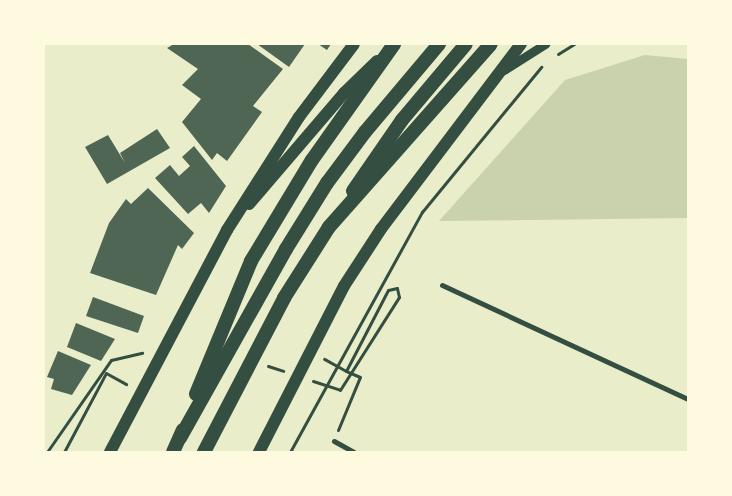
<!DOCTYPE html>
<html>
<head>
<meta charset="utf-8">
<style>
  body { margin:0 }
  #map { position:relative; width:732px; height:496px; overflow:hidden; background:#e9edc9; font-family:"Fira Sans Condensed",sans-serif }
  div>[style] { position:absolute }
  .green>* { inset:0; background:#cad2ad }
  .building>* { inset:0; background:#4f6655 }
  .path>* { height:3px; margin:-1.5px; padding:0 1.5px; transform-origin:1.5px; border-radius:1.5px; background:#344e41 }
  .minor>* { height:5px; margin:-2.5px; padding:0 2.5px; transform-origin:2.5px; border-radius:2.5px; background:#344e41 }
  .tertiary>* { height:9px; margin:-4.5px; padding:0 4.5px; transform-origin:4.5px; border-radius:4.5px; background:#344e41 }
  .primary>* { height:12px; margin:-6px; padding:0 6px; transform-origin:6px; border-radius:6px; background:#344e41 }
  .trunk>* { height:14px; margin:-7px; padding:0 7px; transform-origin:7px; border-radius:7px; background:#344e41 }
  span { translate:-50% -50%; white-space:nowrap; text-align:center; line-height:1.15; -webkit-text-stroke:5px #fefae0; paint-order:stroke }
  .frame { position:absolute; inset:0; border:45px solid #fefae0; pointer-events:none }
</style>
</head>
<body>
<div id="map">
  <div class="green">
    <div style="clip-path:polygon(645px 55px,688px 59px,688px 218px,439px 221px,565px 80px)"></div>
  </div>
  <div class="building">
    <div style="clip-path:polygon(174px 44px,248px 44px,283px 69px,253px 106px,262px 112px,227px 161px,217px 153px,212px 160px,182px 122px,201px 99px,182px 85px,198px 69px,167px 48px)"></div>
    <div style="clip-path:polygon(257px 44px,305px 44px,289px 67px)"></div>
    <div style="clip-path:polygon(318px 44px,331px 44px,327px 50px)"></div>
    <div style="clip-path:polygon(157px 129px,170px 148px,107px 184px,85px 147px,108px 135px,125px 163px,120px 153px)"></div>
    <div style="clip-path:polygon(194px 146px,226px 186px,209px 213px,201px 203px,188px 214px,155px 178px,170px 165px,179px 176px,190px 166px,182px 157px)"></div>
    <div style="clip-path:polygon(148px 188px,194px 233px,182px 249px,178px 245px,156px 295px,90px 273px,109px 223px,126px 199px,131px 204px)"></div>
    <div style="clip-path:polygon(93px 297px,144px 316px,138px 333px,86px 316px)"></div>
    <div style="clip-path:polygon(76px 323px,115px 339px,101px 361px,67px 347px)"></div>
    <div style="clip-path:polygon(58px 351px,91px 365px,72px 395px,51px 389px,54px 379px,47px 377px)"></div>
  </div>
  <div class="path">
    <div style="left:558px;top:54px;width:19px;rotate:-32deg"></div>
    <div style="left:268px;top:366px;width:16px;rotate:18deg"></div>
    <div style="left:313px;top:381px;width:28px;rotate:18deg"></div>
    <div style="left:340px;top:390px;width:110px;rotate:-57.6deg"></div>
    <div style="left:399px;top:297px;width:9px;rotate:-103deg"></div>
    <div style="left:397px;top:288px;width:9px;rotate:167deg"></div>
    <div style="left:388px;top:290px;width:91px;rotate:117.4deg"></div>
    <div style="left:346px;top:371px;width:25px;rotate:-151deg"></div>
    <div style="left:338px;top:430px;width:57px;rotate:-67.5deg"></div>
    <div style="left:360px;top:377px;width:15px;rotate:-157deg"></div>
    <div style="left:47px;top:452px;width:112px;rotate:-55.2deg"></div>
    <div style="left:111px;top:360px;width:32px;rotate:-13deg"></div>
    <div style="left:64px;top:452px;width:89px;rotate:-62deg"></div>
    <div style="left:106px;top:373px;width:23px;rotate:29deg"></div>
    <div style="left:290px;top:452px;width:274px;rotate:-61.2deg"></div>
    <div style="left:422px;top:212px;width:188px;rotate:-50.6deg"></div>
  </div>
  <div class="minor">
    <div style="left:442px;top:285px;width:271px;rotate:24.9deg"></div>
    <div style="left:334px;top:441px;width:23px;rotate:29deg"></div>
  </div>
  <div class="tertiary">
    <div style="left:504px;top:70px;width:49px;rotate:-32.4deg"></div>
  </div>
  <div class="primary">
    <div style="left:249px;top:204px;width:146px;rotate:-49.4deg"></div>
    <div style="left:344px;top:93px;width:46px;rotate:-44.1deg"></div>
    <div style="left:110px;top:452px;width:251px;rotate:-62.2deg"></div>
    <div style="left:227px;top:230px;width:134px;rotate:-57.5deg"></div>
    <div style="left:299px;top:117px;width:91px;rotate:-53deg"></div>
    <div style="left:259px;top:452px;width:186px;rotate:-62.9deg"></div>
    <div style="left:344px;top:286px;width:68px;rotate:-57deg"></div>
    <div style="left:381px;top:229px;width:232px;rotate:-52.9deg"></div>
  </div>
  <div class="trunk">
    <div style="left:353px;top:191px;width:86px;rotate:-55.4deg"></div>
    <div style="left:402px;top:120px;width:99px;rotate:-49.9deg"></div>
    <div style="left:196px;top:394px;width:144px;rotate:-67.5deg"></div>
    <div style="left:251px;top:261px;width:118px;rotate:-58.9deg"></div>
    <div style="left:312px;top:160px;width:142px;rotate:-54.7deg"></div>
    <div style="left:180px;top:438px;width:217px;rotate:-60.7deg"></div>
    <div style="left:286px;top:249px;width:78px;rotate:-58.2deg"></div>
    <div style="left:327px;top:183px;width:64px;rotate:-53.3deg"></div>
    <div style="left:365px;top:132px;width:115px;rotate:-49.9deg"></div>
    <div style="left:173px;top:452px;width:24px;rotate:-66deg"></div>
    <div style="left:204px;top:452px;width:174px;rotate:-62.5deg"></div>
    <div style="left:284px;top:298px;width:84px;rotate:-57.6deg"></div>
    <div style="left:329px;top:227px;width:244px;rotate:-48.5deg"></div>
  </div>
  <div class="frame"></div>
</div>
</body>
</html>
